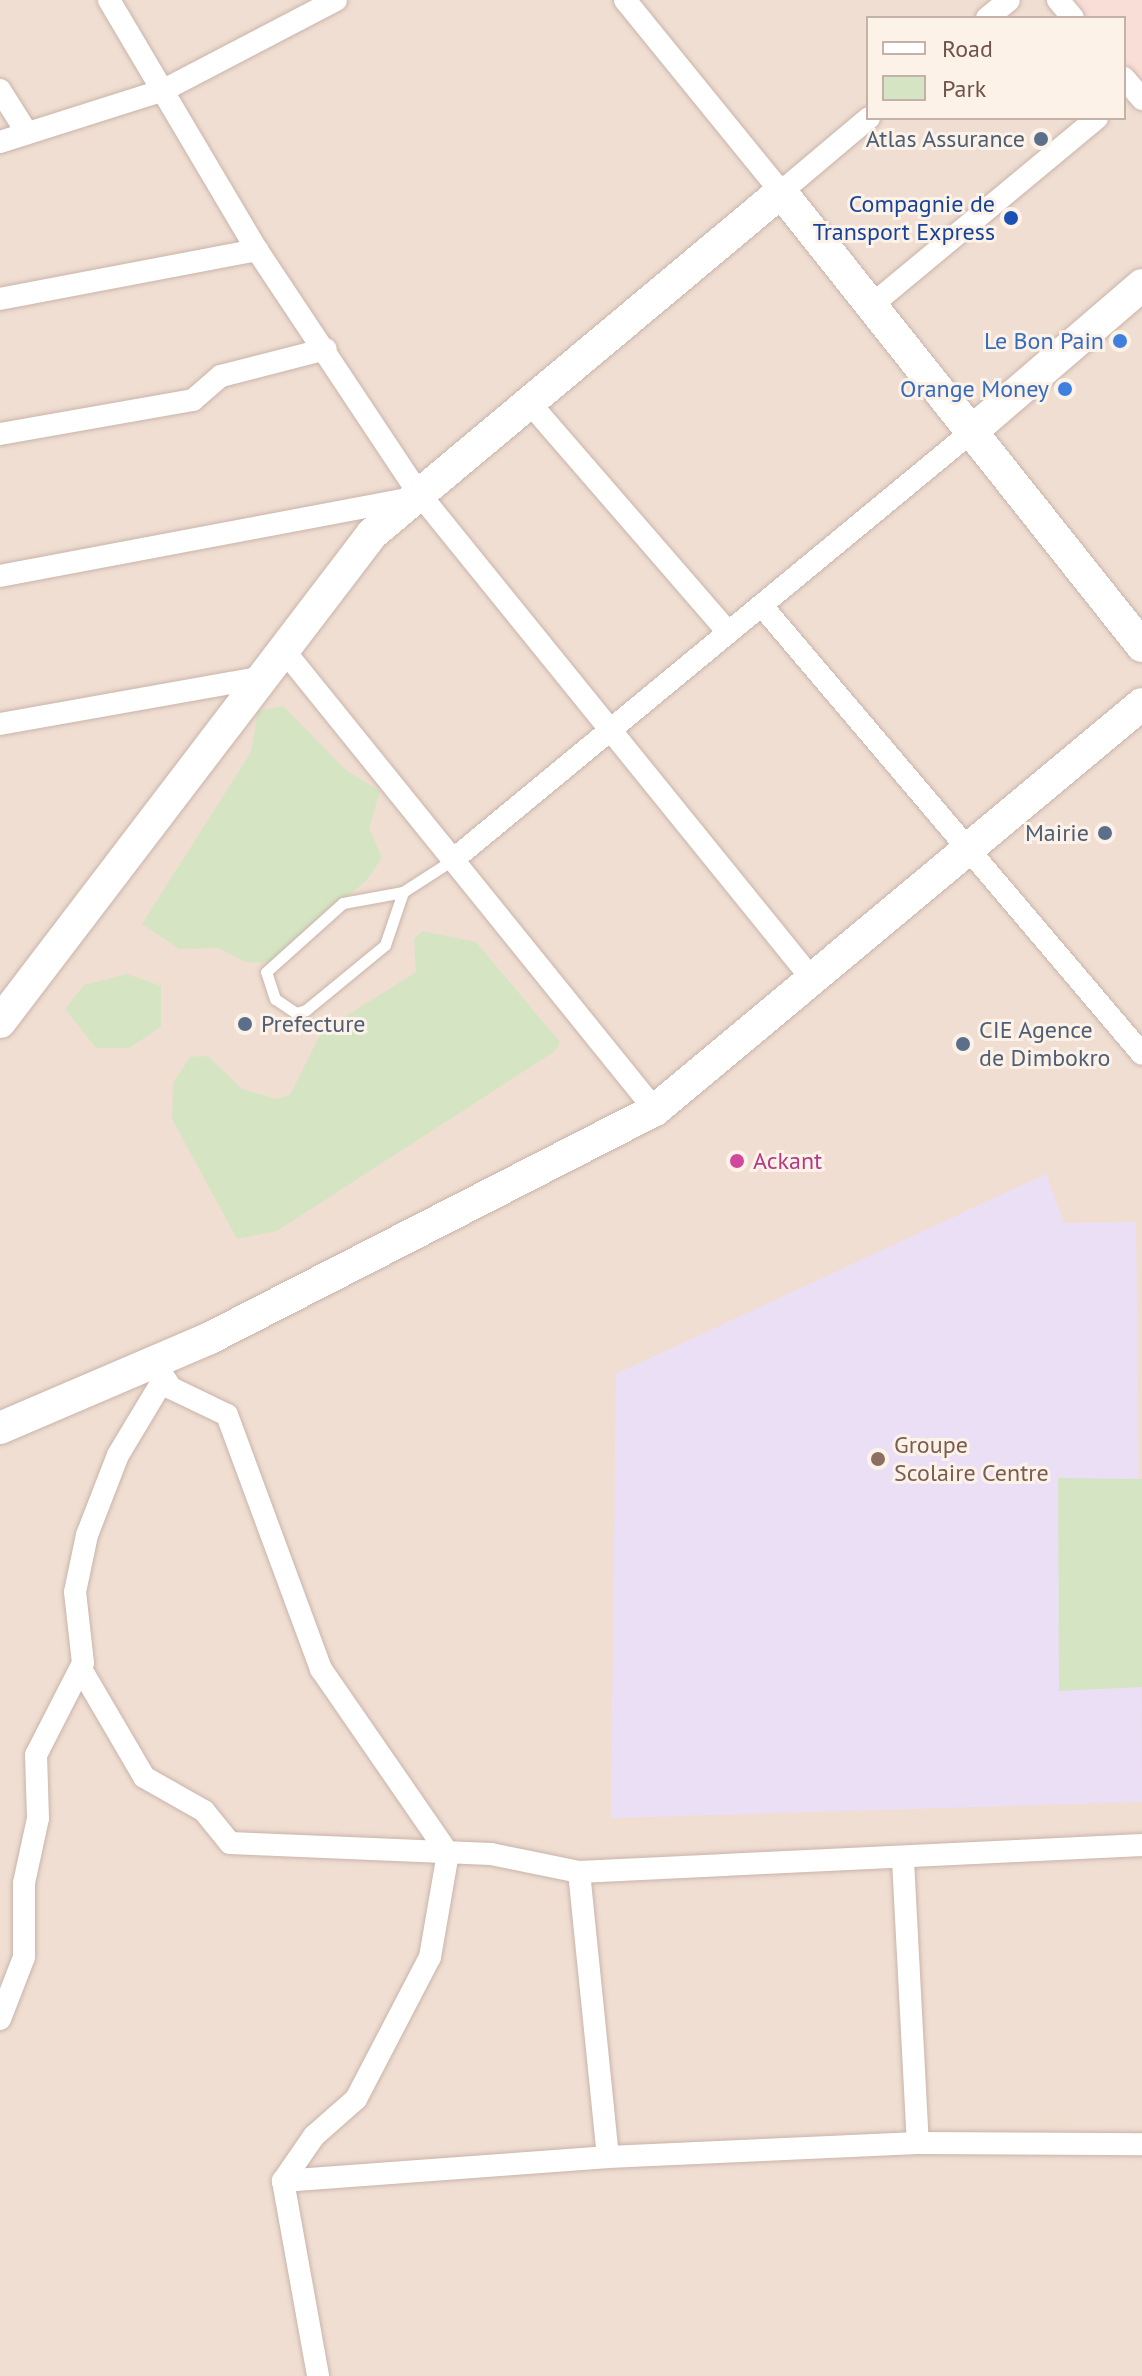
<!DOCTYPE html>
<html>
<head>
<meta charset="utf-8">
<style>
  body { margin:0 }
  #map { position:relative; width:1142px; height:2376px; overflow:hidden; background:#faede2; font-family:"PT Sans",sans-serif }
  div>[style] { position:absolute }
  .residential>* { inset:0; background:#f0ded2 }
  .commercial>* { inset:0; background:#f9ddd7 }
  .education>* { inset:0; background:#ebdff6 }
  .green>* { inset:0; background:#d5e5c3 }
  .roads { filter:drop-shadow(0 0 2px #c9b4aa) drop-shadow(0 0 2px #c9b4aa) }
  .lane>* { height:11px; margin:-5.5px; padding:0 5.5px; transform-origin:5.5px; border-radius:5.5px; background:#fff }
  .street>* { height:22px; margin:-11px; padding:0 11px; transform-origin:11px; border-radius:11px; background:#fff }
  .secondary>* { height:32px; margin:-16px; padding:0 16px; transform-origin:16px; border-radius:16px; background:#fff }
  .dots>* { width:22px; height:22px; translate:-50% -50%; box-sizing:border-box; border:4px solid #fdf2e8; border-radius:50% }
  span { translate:-50% -50%; white-space:nowrap; text-align:center; line-height:1.15; -webkit-text-stroke:6px #fdf2e8; paint-order:stroke }
  .service-label { font-size:24px; color:#4e5e75 }
  .right { translate:-100% -50%; text-align:right }
  .left { translate:0 -50%; text-align:left }
  .transit-label { font-size:24px; color:#164399 }
  .shop-label { font-size:24px; color:#366cbe }
  .hotel-label { font-size:24px; color:#b23c85 }
  .education-label { font-size:24px; color:#785e54 }
  .legend { position:absolute; left:866px; top:16px; width:260px; height:104px; box-sizing:border-box; background:#fdf2e8; border:2px solid #c4b2a9; margin:0; padding:10px 14px; list-style:none; font-size:24px; color:#6f534b }
  .legend li { display:flex; align-items:center; gap:16px; height:40px }
  .legend b { width:40px; border:2px solid #c4b2a9 }
</style>
</head>
<body>
<div id="map">
  <div class="residential">
    <div style="clip-path:polygon(evenodd,0 0,1142px 0,1142px 2376px,0 2376px,0 0,868px 18px,1124px 18px,1124px 118px,868px 118px,868px 18px)"></div>
  </div>
  <div class="commercial">
    <div style="clip-path:polygon(1066px 0,1142px 0,1142px 90px,1124px 68px,1124px 18px,1082px 18px)"></div>
  </div>
  <div class="education">
    <div style="clip-path:polygon(1046px 1174px,1064px 1223px,1136px 1222px,1142px 1802px,611px 1818px,616px 1374px)"></div>
  </div>
  <div class="green">
    <div style="clip-path:polygon(283px 706px,346px 770px,380px 791px,369px 828px,382px 858px,367px 880px,268px 963px,246px 962px,218px 948px,179px 949px,142px 924px,251px 752px,258px 711px)"></div>
    <div style="clip-path:polygon(422px 931px,476px 942px,560px 1042px,555px 1051px,277px 1231px,237px 1239px,172px 1119px,173px 1083px,190px 1057px,208px 1056px,242px 1089px,277px 1099px,290px 1095px,322px 1031px,416px 972px,414px 939px)"></div>
    <div style="clip-path:polygon(127px 974px,161px 986px,161px 1027px,129px 1048px,96px 1048px,65px 1009px,84px 985px)"></div>
    <div style="clip-path:polygon(1058px 1478px,1142px 1479px,1142px 1687px,1059px 1691px)"></div>
  </div>
  <div class="roads">
    <div class="lane">
      <div style="left:403px;top:892px;width:56px;rotate:108.8deg"></div>
      <div style="left:385px;top:945px;width:102px;rotate:140.6deg"></div>
      <div style="left:306px;top:1010px;width:10px;rotate:163deg"></div>
      <div style="left:296px;top:1013px;width:25px;rotate:-146deg"></div>
      <div style="left:275px;top:999px;width:28px;rotate:-108deg"></div>
      <div style="left:266px;top:972px;width:103px;rotate:-41.9deg"></div>
      <div style="left:343px;top:903px;width:61px;rotate:-10.4deg"></div>
      <div style="left:403px;top:892px;width:61px;rotate:-32.9deg"></div>
    </div>
    <div class="street">
      <div style="left:109px;top:0;width:291px;rotate:59.4deg"></div>
      <div style="left:257px;top:250px;width:289px;rotate:56.4deg"></div>
      <div style="left:417px;top:491px;width:628px;rotate:51.01deg"></div>
      <div style="left:625px;top:0;width:247px;rotate:50.9deg"></div>
      <div style="left:781px;top:192px;width:115px;rotate:-40.1deg"></div>
      <div style="left:1058px;top:0;width:23px;rotate:50deg"></div>
      <div style="left:987px;top:18px;width:28px;rotate:-39deg"></div>
      <div style="left:1124px;top:78px;width:28px;rotate:49deg"></div>
      <div style="left:0;top:90px;width:51px;rotate:57.9deg"></div>
      <div style="left:0;top:142px;width:172px;rotate:-17.6deg"></div>
      <div style="left:164px;top:90px;width:194px;rotate:-27.6deg"></div>
      <div style="left:0;top:299px;width:262px;rotate:-10.8deg"></div>
      <div style="left:873px;top:304px;width:291px;rotate:-39.7deg"></div>
      <div style="left:527px;top:400px;width:306px;rotate:49.1deg"></div>
      <div style="left:0;top:434px;width:196px;rotate:-10deg"></div>
      <div style="left:193px;top:400px;width:37px;rotate:-41deg"></div>
      <div style="left:221px;top:376px;width:108px;rotate:-14.4deg"></div>
      <div style="left:0;top:576px;width:414px;rotate:-10.7deg"></div>
      <div style="left:762px;top:606px;width:587px;rotate:49.69deg"></div>
      <div style="left:282px;top:648px;width:594px;rotate:51.08deg"></div>
      <div style="left:0;top:724px;width:263px;rotate:-10.1deg"></div>
      <div style="left:454px;top:859px;width:669px;rotate:-39.54deg"></div>
      <div style="left:155px;top:1364px;width:29px;rotate:56deg"></div>
      <div style="left:171px;top:1388px;width:62px;rotate:25.7deg"></div>
      <div style="left:227px;top:1415px;width:271px;rotate:69.7deg"></div>
      <div style="left:321px;top:1669px;width:224px;rotate:55.4deg"></div>
      <div style="left:448px;top:1853px;width:106px;rotate:99.8deg"></div>
      <div style="left:430px;top:1957px;width:160px;rotate:117.5deg"></div>
      <div style="left:356px;top:2099px;width:56px;rotate:138.6deg"></div>
      <div style="left:314px;top:2136px;width:55px;rotate:124.6deg"></div>
      <div style="left:283px;top:2181px;width:198px;rotate:79.8deg"></div>
      <div style="left:81px;top:1669px;width:125px;rotate:59.7deg"></div>
      <div style="left:144px;top:1777px;width:69px;rotate:29.5deg"></div>
      <div style="left:204px;top:1811px;width:41px;rotate:50.9deg"></div>
      <div style="left:230px;top:1843px;width:261px;rotate:2.4deg"></div>
      <div style="left:491px;top:1854px;width:90px;rotate:11.6deg"></div>
      <div style="left:579px;top:1872px;width:564px;rotate:-2.75deg"></div>
      <div style="left:903px;top:1860px;width:283px;rotate:87deg"></div>
      <div style="left:579px;top:1872px;width:286px;rotate:84.2deg"></div>
      <div style="left:0;top:2019px;width:66px;rotate:-68.8deg"></div>
      <div style="left:24px;top:1957px;width:74px;rotate:-90deg"></div>
      <div style="left:24px;top:1883px;width:66px;rotate:-77.8deg"></div>
      <div style="left:38px;top:1818px;width:63px;rotate:-91.8deg"></div>
      <div style="left:36px;top:1755px;width:103px;rotate:-62.9deg"></div>
      <div style="left:83px;top:1663px;width:71px;rotate:-96.4deg"></div>
      <div style="left:75px;top:1592px;width:58px;rotate:-78.1deg"></div>
      <div style="left:87px;top:1535px;width:86px;rotate:-68.8deg"></div>
      <div style="left:118px;top:1455px;width:87px;rotate:-59deg"></div>
      <div style="left:283px;top:2181px;width:326px;rotate:-4.2deg"></div>
      <div style="left:608px;top:2157px;width:310px;rotate:-2.6deg"></div>
      <div style="left:918px;top:2143px;width:224px;rotate:0.3deg"></div>
    </div>
    <div class="secondary">
      <div style="left:970px;top:433px;width:227px;rotate:-40.7deg"></div>
      <div style="left:0;top:1022px;width:614px;rotate:-52.68deg"></div>
      <div style="left:372px;top:534px;width:533px;rotate:-39.9deg"></div>
      <div style="left:781px;top:192px;width:580px;rotate:51.51deg"></div>
      <div style="left:0;top:1428px;width:228px;rotate:-23.2deg"></div>
      <div style="left:210px;top:1338px;width:500px;rotate:-27.13deg"></div>
      <div style="left:655px;top:1110px;width:634px;rotate:-39.82deg"></div>
    </div>
  </div>
  <div class="dots">
    <div style="left:1041px;top:139px;background:#5c6f8a"></div>
    <div style="left:1011px;top:218px;background:#1a4fb4"></div>
    <div style="left:1120px;top:341px;background:#3f7fe0"></div>
    <div style="left:1065px;top:389px;background:#3f7fe0"></div>
    <div style="left:1105px;top:833px;background:#5c6f8a"></div>
    <div style="left:245px;top:1024px;background:#5c6f8a"></div>
    <div style="left:963px;top:1044px;background:#5c6f8a"></div>
    <div style="left:737px;top:1161px;background:#d1479c"></div>
    <div style="left:878px;top:1459px;background:#8d6e63"></div>
  </div>
  <div class="service-label">
    <span class="right" style="left:1025px;top:139px">Atlas Assurance</span>
    <span class="right" style="left:1089px;top:833px">Mairie</span>
    <span class="left" style="left:261px;top:1024px">Prefecture</span>
    <span class="left" style="left:979px;top:1044px">CIE Agence<br>de Dimbokro</span>
  </div>
  <div class="transit-label">
    <span class="right" style="left:995px;top:218px">Compagnie de<br>Transport Express</span>
  </div>
  <div class="shop-label">
    <span class="right" style="left:1104px;top:341px">Le Bon Pain</span>
    <span class="right" style="left:1049px;top:389px">Orange Money</span>
  </div>
  <div class="hotel-label">
    <span class="left" style="left:753px;top:1161px">Ackant</span>
  </div>
  <div class="education-label">
    <span class="left" style="left:894px;top:1459px">Groupe<br>Scolaire Centre</span>
  </div>
  <ul class="legend">
  <li><b style="height:10px;background:#fff"></b>Road</li>
  <li><b style="height:22px;background:#d5e5c3"></b>Park</li>
  </ul>
</div>
</body>
</html>
